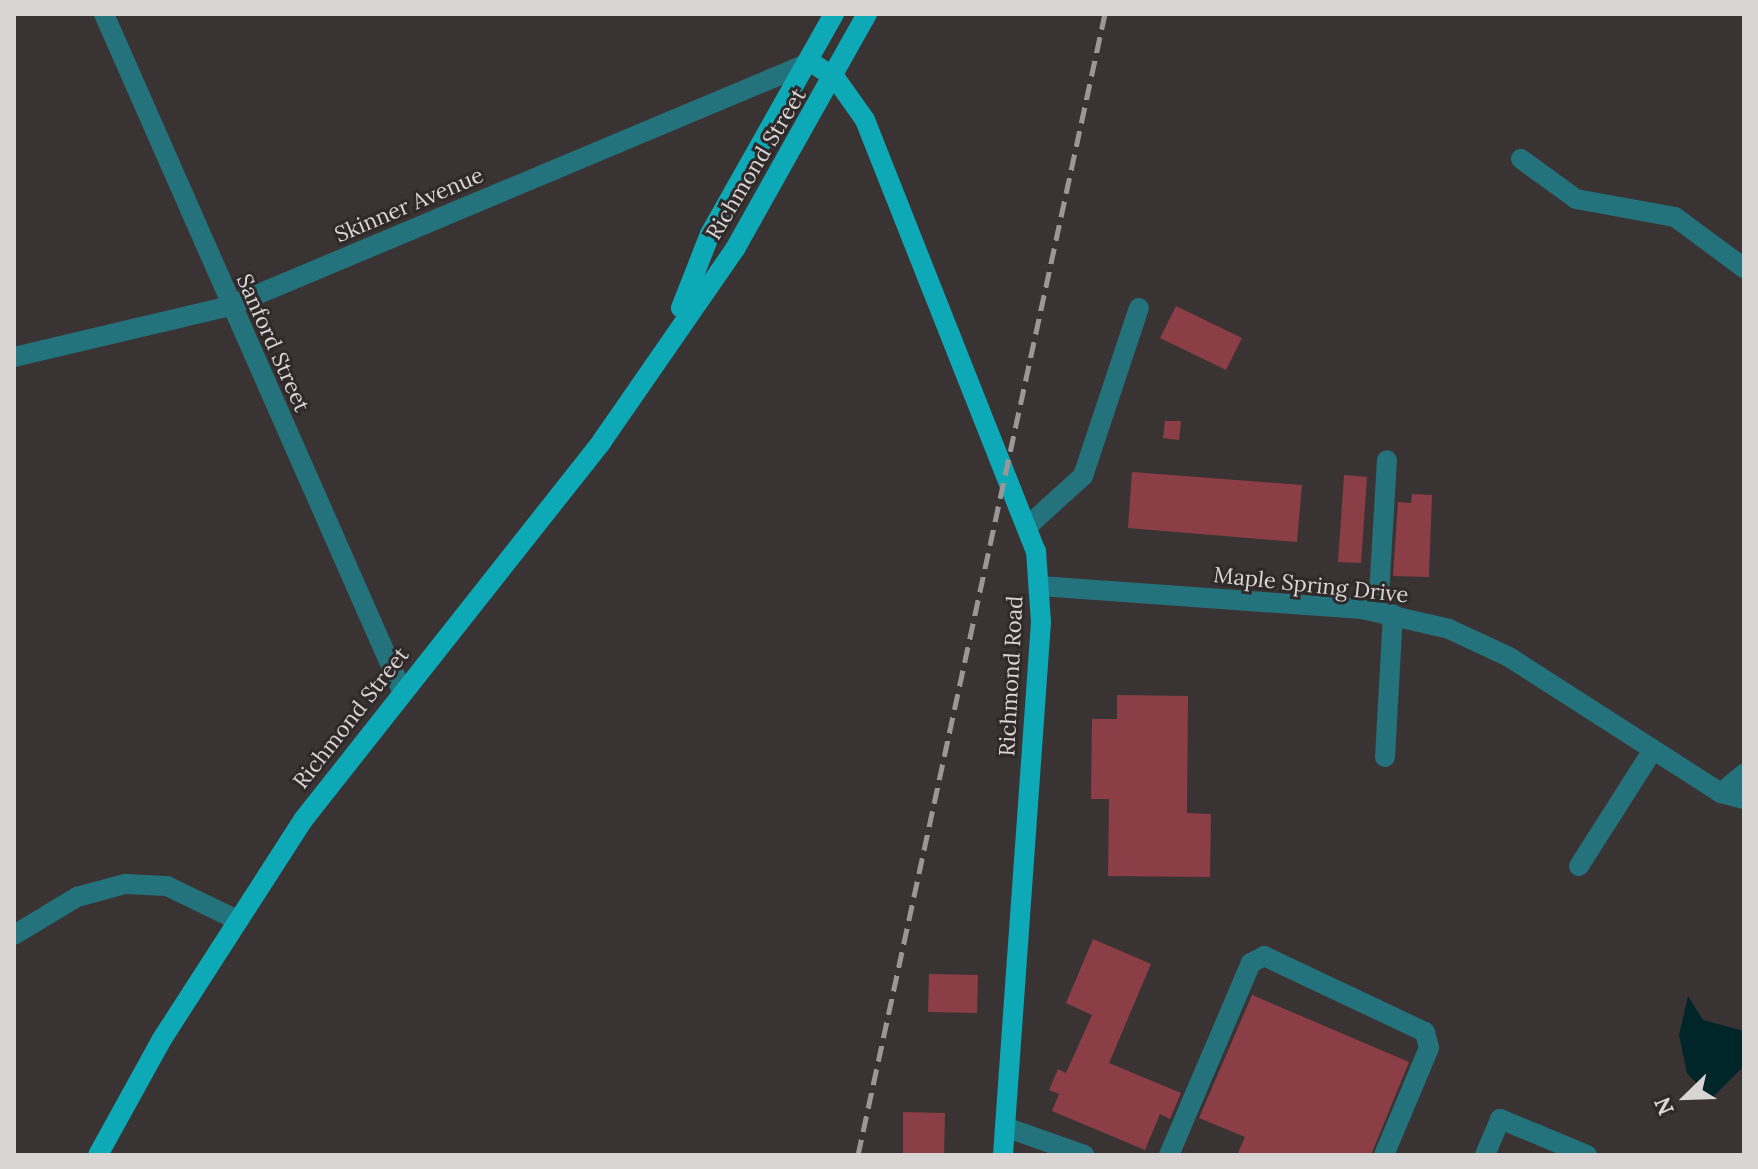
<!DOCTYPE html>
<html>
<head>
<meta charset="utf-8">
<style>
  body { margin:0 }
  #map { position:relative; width:1758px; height:1169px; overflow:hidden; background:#3a3333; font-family:Lora,serif }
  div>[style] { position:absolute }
  .water>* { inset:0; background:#00262a }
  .building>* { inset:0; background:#8c3e46 }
  .minor>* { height:20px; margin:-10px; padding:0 10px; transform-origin:10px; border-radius:10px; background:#24727b }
  .major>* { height:20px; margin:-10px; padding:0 10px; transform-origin:10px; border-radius:10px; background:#0ea9b7 }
  .rail>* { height:5px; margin-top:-2.5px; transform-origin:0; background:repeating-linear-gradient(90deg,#9c9696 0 16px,transparent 0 24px) }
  span { translate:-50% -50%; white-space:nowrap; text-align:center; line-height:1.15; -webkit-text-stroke:6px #302929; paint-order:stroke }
  .street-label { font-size:22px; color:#dad5d5 }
  .frame { position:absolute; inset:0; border:16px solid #dad5d5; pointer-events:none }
  .north { position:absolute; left:1646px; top:1057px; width:80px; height:80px; -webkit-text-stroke:6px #302929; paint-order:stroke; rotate:247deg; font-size:22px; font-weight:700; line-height:32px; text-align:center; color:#dad5d5 }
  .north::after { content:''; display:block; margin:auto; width:28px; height:36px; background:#dad5d5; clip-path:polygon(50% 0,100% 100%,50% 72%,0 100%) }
</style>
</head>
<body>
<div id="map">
  <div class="water">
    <div style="clip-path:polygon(1688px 996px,1703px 1020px,1744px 1031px,1744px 1066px,1711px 1099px,1687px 1073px,1679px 1035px)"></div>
  </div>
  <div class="building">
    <div style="clip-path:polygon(1176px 306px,1242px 338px,1226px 370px,1160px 338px)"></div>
    <div style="clip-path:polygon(1165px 421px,1181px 421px,1179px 440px,1163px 438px)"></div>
    <div style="clip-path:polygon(1132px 472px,1302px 485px,1297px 542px,1128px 528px)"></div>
    <div style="clip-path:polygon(1344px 475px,1367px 477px,1361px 563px,1338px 562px)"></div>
    <div style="clip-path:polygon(1412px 494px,1432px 495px,1429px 577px,1393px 576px,1398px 502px,1411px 503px)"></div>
    <div style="clip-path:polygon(1117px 695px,1188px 696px,1187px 813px,1211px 814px,1210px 877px,1108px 876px,1109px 799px,1091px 799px,1092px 719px,1117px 719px)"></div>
    <div style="clip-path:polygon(1093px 939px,1151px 964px,1109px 1063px,1181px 1093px,1170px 1119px,1160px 1114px,1145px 1150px,1052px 1111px,1059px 1094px,1049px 1090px,1058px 1069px,1066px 1073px,1092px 1015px,1066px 1003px)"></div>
    <div style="clip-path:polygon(929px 974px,978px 975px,977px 1013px,928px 1012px)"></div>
    <div style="clip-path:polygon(1252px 995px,1409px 1062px,1371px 1155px,1237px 1155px,1245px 1137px,1199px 1118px)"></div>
    <div style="clip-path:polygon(903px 1112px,945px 1113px,944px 1155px,903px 1155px)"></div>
  </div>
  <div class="minor">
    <div style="left:104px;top:14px;width:740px;rotate:66.24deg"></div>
    <div style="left:1521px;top:159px;width:68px;rotate:36deg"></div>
    <div style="left:1576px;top:199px;width:101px;rotate:10.3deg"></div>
    <div style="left:1675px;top:217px;width:86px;rotate:36.5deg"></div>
    <div style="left:14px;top:357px;width:222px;rotate:-13.3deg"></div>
    <div style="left:230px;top:306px;width:630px;rotate:-22.78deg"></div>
    <div style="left:1030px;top:524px;width:72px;rotate:-42.2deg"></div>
    <div style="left:1083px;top:476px;width:177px;rotate:-71.6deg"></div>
    <div style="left:1040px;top:586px;width:323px;rotate:4.1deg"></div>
    <div style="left:1362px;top:609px;width:89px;rotate:12.9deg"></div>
    <div style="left:1449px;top:629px;width:66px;rotate:25deg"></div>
    <div style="left:1509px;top:657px;width:252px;rotate:32.7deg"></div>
    <div style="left:1721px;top:793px;width:24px;rotate:15deg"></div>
    <div style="left:1378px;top:611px;width:151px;rotate:-86.6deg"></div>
    <div style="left:1385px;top:757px;width:143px;rotate:-86.8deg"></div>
    <div style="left:1721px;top:793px;width:30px;rotate:-40deg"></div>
    <div style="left:1579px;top:866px;width:138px;rotate:-57.5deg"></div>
    <div style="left:14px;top:935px;width:74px;rotate:-31.1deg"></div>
    <div style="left:77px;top:897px;width:50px;rotate:-15.2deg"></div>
    <div style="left:125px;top:884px;width:42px;rotate:2.7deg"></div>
    <div style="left:167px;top:886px;width:78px;rotate:25.9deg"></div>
    <div style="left:1005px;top:1127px;width:84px;rotate:19.5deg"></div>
    <div style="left:1169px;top:1155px;width:209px;rotate:-66.9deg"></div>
    <div style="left:1251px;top:963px;width:15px;rotate:-28deg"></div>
    <div style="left:1264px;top:956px;width:178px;rotate:25.3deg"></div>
    <div style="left:1425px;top:1032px;width:16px;rotate:76deg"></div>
    <div style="left:1429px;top:1048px;width:116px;rotate:112.8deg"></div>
    <div style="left:1485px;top:1155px;width:39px;rotate:-67deg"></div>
    <div style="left:1500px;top:1119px;width:94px;rotate:22.5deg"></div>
  </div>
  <div class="major">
    <div style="left:811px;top:62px;width:30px;rotate:34deg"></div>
    <div style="left:836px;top:79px;width:50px;rotate:54.7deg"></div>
    <div style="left:865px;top:120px;width:464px;rotate:68.4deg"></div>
    <div style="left:1036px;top:551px;width:71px;rotate:86deg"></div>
    <div style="left:1041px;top:622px;width:534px;rotate:94.08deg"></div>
    <div style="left:681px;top:308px;width:79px;rotate:-68.6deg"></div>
    <div style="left:710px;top:234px;width:253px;rotate:-60.6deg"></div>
    <div style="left:98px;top:1155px;width:132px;rotate:-61.1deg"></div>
    <div style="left:162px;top:1039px;width:260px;rotate:-57.2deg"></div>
    <div style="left:303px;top:820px;width:483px;rotate:-51.7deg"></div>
    <div style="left:602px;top:441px;width:234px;rotate:-55.3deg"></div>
    <div style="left:735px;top:249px;width:270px;rotate:-60.7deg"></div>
  </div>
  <div class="rail">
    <div style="left:858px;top:1155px;width:1167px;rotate:-77.79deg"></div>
  </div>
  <div class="street-label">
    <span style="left:756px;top:164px;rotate:-59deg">Richmond Street</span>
    <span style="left:409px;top:205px;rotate:-23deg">Skinner Avenue</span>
    <span style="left:273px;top:343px;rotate:66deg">Sanford Street</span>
    <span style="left:1311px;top:585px;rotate:6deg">Maple Spring Drive</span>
    <span style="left:1011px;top:676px;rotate:-87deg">Richmond Road</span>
    <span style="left:351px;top:718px;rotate:-52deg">Richmond Street</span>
  </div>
  <div class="frame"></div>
  <div class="north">N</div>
</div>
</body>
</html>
